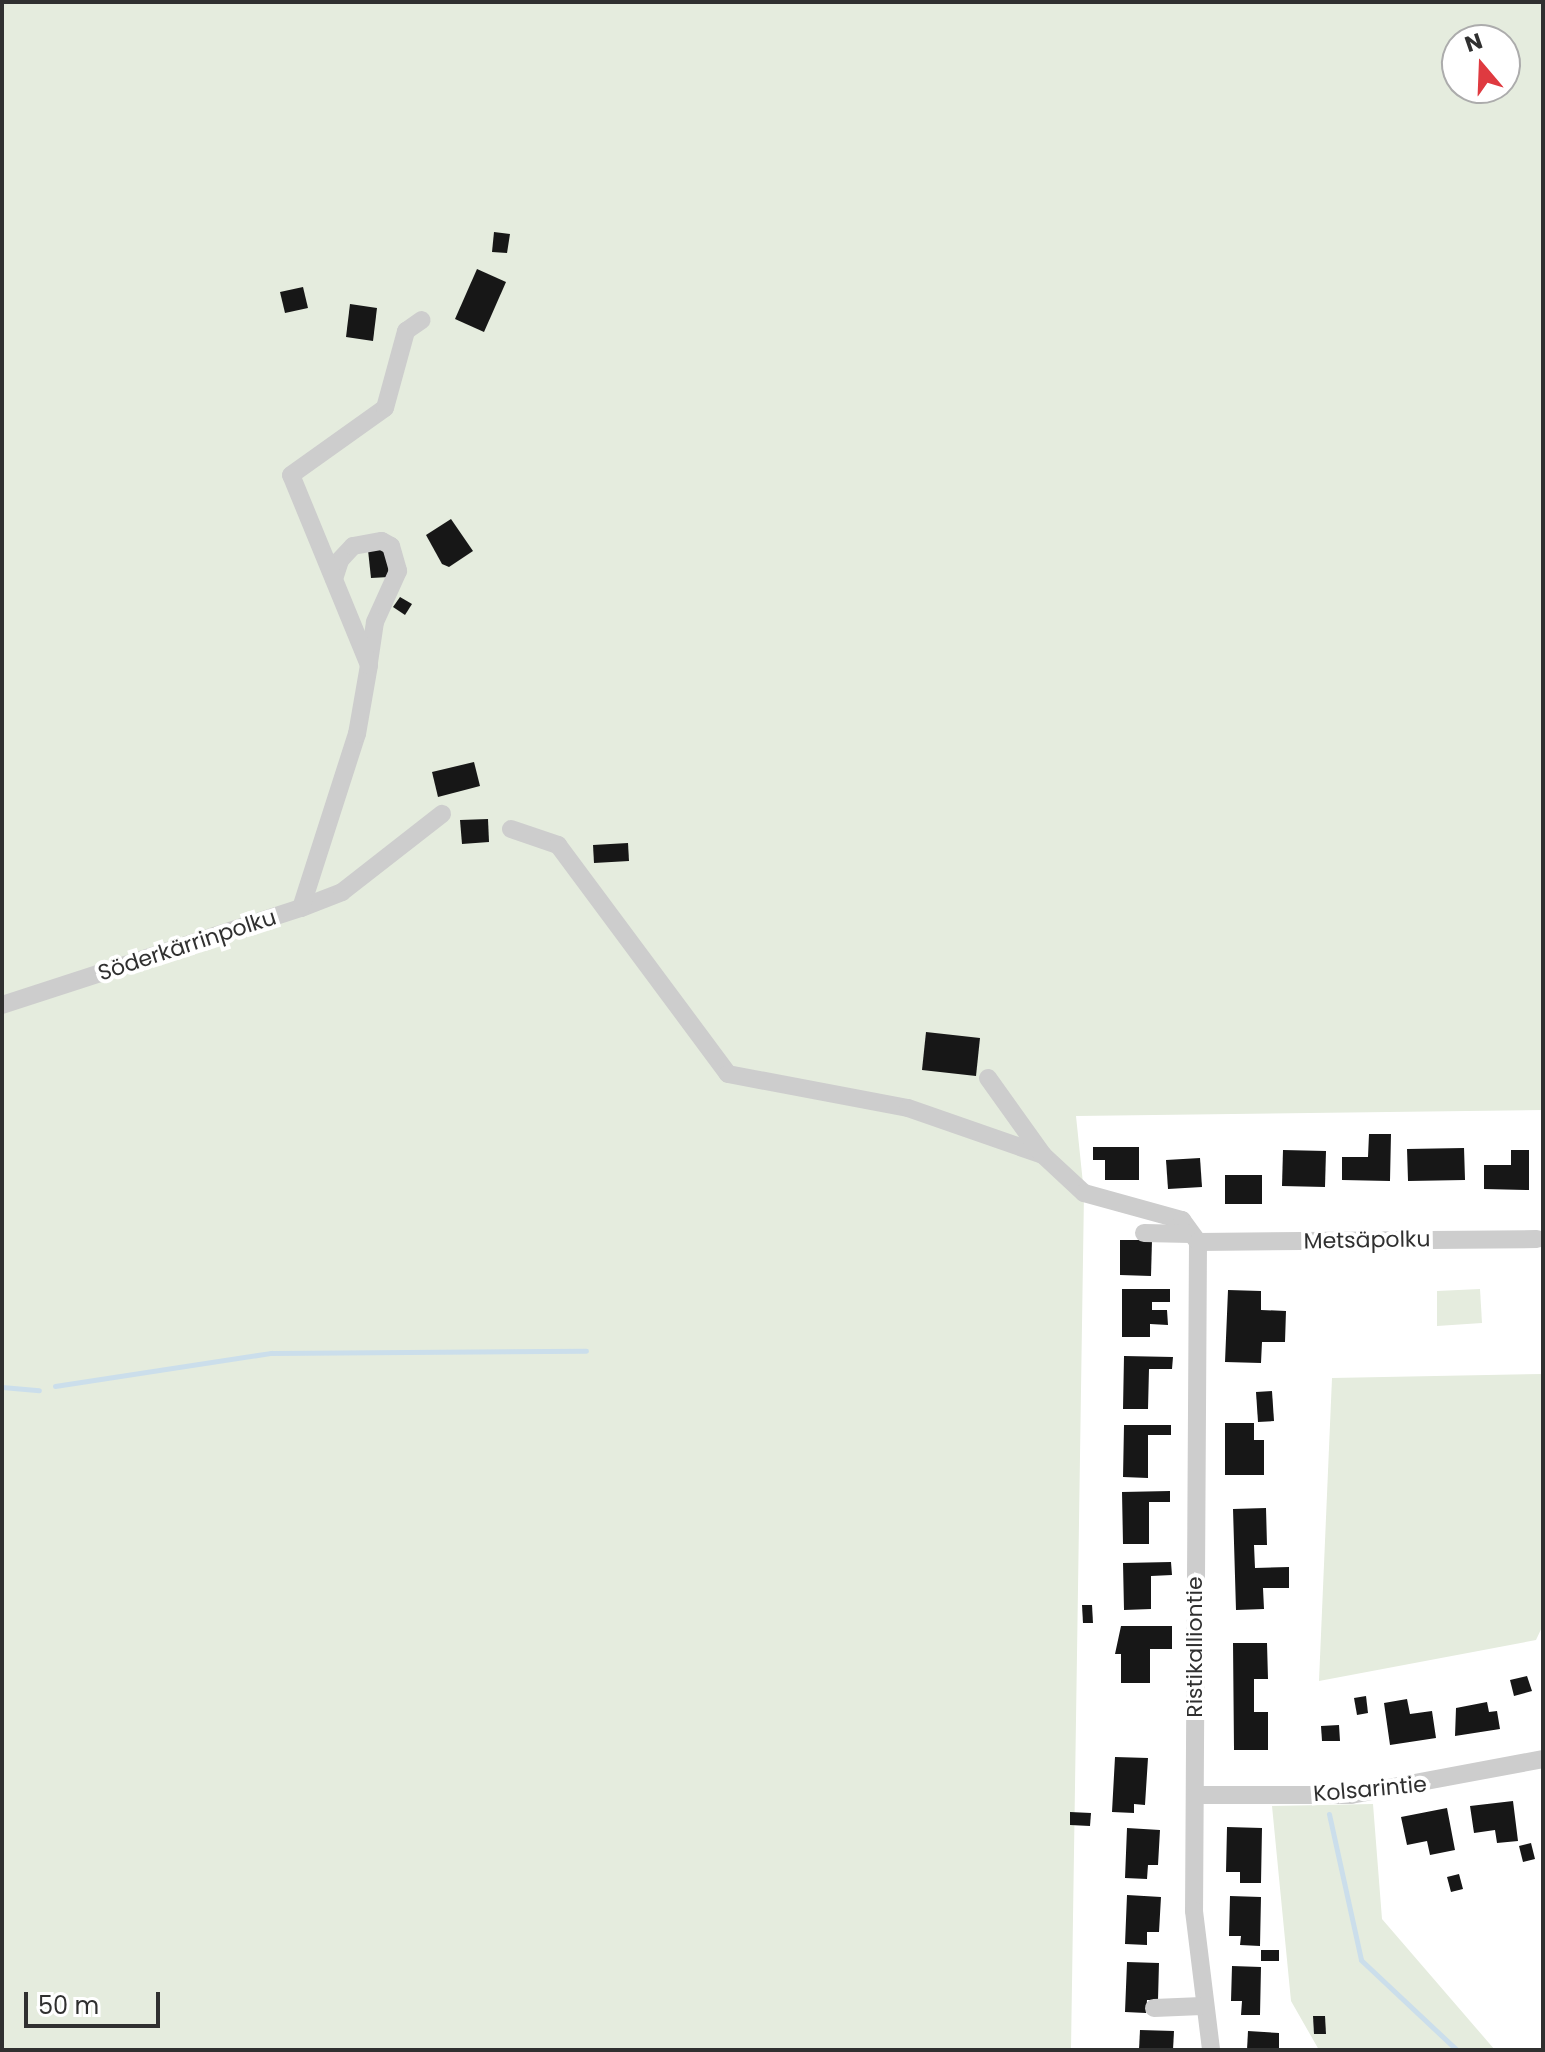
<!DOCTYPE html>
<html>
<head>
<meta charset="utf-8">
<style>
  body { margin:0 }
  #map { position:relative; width:1545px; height:2052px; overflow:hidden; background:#fff; font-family:Poppins,sans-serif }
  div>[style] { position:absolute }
  .green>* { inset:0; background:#e5ecde }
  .stream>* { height:5px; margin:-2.5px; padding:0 2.5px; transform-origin:2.5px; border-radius:2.5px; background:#cbdeeb }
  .building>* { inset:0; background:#171717 }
  .minor>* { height:18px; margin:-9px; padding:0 9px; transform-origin:9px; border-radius:9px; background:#cdcdcd }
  span { translate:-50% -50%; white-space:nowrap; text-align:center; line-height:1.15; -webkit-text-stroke:8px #fff; paint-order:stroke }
  .street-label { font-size:22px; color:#303030 }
  .frame { position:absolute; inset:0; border:4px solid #303030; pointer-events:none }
  .north { position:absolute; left:1441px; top:24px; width:80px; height:80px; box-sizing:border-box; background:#fff; border:2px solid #acacac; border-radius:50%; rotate:341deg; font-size:22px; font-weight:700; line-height:32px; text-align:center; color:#303030 }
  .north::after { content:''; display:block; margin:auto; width:28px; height:36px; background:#df3a40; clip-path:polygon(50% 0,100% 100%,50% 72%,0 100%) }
  .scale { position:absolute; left:24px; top:1992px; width:136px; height:36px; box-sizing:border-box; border:4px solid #303030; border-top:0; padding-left:10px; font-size:24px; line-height:28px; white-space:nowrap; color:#303030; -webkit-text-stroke:6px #fff; paint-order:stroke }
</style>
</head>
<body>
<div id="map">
  <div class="green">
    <div style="clip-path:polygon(evenodd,2px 2px,1543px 2px,1543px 1110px,1076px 1116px,1084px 1193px,1071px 2050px,2px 2050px,2px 2px,1457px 40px,1505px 40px,1505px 88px,1457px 88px,1457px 40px)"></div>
    <div style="clip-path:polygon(1480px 1289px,1482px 1323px,1437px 1326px,1437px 1291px)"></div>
    <div style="clip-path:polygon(1543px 1374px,1543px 1625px,1536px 1640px,1319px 1681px,1332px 1378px)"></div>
    <div style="clip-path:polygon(1373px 1804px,1382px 1919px,1495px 2050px,1319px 2050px,1291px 2001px,1272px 1806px)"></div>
  </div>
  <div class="stream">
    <div style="left:55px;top:1386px;width:219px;rotate:-8.7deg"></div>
    <div style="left:271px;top:1353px;width:315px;rotate:-0.4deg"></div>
    <div style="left:2px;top:1387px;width:37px;rotate:5deg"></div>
    <div style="left:1329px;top:1814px;width:149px;rotate:77.6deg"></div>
    <div style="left:1361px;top:1960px;width:132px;rotate:43.2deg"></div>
  </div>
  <div class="building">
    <div style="clip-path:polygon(494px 232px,510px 234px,507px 253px,492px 252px)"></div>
    <div style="clip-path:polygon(477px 269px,506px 282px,484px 332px,455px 319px)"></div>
    <div style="clip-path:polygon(303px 287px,308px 308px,285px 313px,280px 292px)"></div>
    <div style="clip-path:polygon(350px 304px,377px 308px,373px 341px,346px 337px)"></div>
    <div style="clip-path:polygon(451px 519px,473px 551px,449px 567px,442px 564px,426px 535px)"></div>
    <div style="clip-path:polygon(387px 548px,389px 577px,371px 578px,368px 550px)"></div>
    <div style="clip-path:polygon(400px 597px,412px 604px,405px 615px,393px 607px)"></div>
    <div style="clip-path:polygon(474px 762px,480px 786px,438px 797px,432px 772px)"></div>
    <div style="clip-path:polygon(488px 819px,489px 842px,462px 844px,460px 820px)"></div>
    <div style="clip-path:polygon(628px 843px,629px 861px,594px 863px,593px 845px)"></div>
    <div style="clip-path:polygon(926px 1032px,980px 1038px,976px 1076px,922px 1070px)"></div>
    <div style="clip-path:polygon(1369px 1134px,1391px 1134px,1390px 1181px,1342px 1180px,1342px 1157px,1368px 1157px)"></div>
    <div style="clip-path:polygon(1093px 1147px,1139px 1147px,1139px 1180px,1105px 1180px,1105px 1160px,1093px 1160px)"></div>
    <div style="clip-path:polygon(1464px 1148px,1465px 1180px,1408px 1181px,1407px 1149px)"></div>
    <div style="clip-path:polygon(1283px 1150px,1326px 1151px,1325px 1187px,1282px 1186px)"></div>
    <div style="clip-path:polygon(1511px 1150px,1529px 1150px,1529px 1190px,1484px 1189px,1484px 1165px,1511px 1165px)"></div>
    <div style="clip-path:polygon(1200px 1158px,1202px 1187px,1168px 1189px,1166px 1160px)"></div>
    <div style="clip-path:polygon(1225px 1175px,1262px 1175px,1262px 1204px,1225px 1204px)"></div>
    <div style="clip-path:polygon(1120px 1240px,1152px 1240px,1151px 1276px,1120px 1275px)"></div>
    <div style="clip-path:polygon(1122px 1289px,1170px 1289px,1170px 1302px,1152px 1302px,1152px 1310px,1167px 1310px,1168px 1325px,1150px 1324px,1150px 1337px,1122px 1337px)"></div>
    <div style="clip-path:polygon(1228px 1290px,1261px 1291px,1261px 1310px,1286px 1311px,1285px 1342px,1262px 1342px,1261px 1363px,1225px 1362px)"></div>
    <div style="clip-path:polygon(1124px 1356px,1173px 1357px,1172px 1369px,1149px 1369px,1148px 1409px,1123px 1409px)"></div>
    <div style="clip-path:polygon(1272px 1391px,1274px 1421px,1258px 1422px,1256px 1392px)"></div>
    <div style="clip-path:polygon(1225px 1423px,1254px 1423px,1254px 1440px,1264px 1440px,1264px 1475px,1225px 1475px)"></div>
    <div style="clip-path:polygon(1124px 1425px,1171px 1425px,1171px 1435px,1148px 1435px,1148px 1478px,1123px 1477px)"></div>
    <div style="clip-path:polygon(1170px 1491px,1170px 1502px,1149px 1502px,1149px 1544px,1123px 1544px,1122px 1492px)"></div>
    <div style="clip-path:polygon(1266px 1508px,1267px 1545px,1254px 1545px,1255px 1568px,1289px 1567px,1289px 1588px,1263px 1588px,1264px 1609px,1236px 1610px,1233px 1509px)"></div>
    <div style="clip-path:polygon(1171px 1562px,1172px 1575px,1151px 1576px,1151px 1609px,1124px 1610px,1123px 1563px)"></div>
    <div style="clip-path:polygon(1082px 1605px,1092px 1605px,1093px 1623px,1083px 1623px)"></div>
    <div style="clip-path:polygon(1121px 1626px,1172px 1626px,1172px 1649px,1150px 1649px,1150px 1683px,1121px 1683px,1121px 1654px,1115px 1654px)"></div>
    <div style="clip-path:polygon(1233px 1643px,1267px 1643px,1268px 1679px,1254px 1679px,1254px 1712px,1268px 1712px,1268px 1750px,1234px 1750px)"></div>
    <div style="clip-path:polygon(1527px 1676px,1532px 1691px,1514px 1696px,1510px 1680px)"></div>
    <div style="clip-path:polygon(1366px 1696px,1368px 1713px,1357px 1715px,1354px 1698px)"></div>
    <div style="clip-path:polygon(1407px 1699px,1410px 1714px,1432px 1711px,1436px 1738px,1390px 1745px,1384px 1703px)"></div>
    <div style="clip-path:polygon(1487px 1702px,1489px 1712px,1497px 1711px,1500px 1729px,1455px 1736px,1456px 1708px)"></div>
    <div style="clip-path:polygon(1339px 1725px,1340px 1741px,1322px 1741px,1321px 1726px)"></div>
    <div style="clip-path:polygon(1115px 1757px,1148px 1758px,1145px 1805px,1134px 1804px,1134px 1813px,1112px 1812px)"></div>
    <div style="clip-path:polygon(1513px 1801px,1518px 1841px,1497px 1843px,1495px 1830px,1474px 1833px,1470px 1806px)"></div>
    <div style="clip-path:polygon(1447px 1808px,1455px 1850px,1430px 1855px,1427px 1841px,1407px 1845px,1401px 1817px)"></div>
    <div style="clip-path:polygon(1070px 1812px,1091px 1813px,1090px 1826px,1070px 1825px)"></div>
    <div style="clip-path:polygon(1227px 1827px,1262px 1828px,1261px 1883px,1240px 1883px,1240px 1872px,1226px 1872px)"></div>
    <div style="clip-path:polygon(1127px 1828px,1160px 1830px,1158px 1865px,1148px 1865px,1147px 1879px,1125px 1878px)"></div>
    <div style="clip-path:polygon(1531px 1843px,1535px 1859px,1523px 1862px,1519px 1846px)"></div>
    <div style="clip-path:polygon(1459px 1874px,1463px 1889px,1451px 1892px,1447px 1877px)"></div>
    <div style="clip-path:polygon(1127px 1895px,1161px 1897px,1159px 1932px,1147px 1932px,1147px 1945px,1125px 1944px)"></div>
    <div style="clip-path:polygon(1230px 1896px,1261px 1897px,1260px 1946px,1240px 1945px,1241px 1936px,1229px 1936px)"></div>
    <div style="clip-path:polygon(1261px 1950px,1279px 1950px,1279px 1961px,1261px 1961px)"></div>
    <div style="clip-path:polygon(1127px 1962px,1159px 1963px,1158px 2000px,1147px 2000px,1146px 2013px,1125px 2012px)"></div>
    <div style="clip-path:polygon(1232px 1966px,1261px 1967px,1260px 2015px,1241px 2015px,1242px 2001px,1231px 2001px)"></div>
    <div style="clip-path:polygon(1313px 2016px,1325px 2016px,1326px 2034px,1314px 2034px)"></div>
    <div style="clip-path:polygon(1140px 2030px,1174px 2031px,1173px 2050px,1139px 2050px)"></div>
    <div style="clip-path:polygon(1248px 2031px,1279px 2033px,1279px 2050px,1247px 2050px)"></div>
  </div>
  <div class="minor">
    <div style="left:334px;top:579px;width:20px;rotate:-72deg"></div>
    <div style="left:340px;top:560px;width:19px;rotate:-47deg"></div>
    <div style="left:353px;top:546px;width:29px;rotate:-10deg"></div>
    <div style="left:382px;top:541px;width:10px;rotate:29deg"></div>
    <div style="left:391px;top:546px;width:26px;rotate:74deg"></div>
    <div style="left:398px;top:571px;width:56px;rotate:114.3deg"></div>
    <div style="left:375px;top:622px;width:40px;rotate:98.5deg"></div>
    <div style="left:511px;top:829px;width:50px;rotate:18.8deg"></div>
    <div style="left:558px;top:845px;width:285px;rotate:53.4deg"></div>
    <div style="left:728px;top:1074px;width:183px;rotate:10.7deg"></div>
    <div style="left:908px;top:1108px;width:143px;rotate:19.2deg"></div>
    <div style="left:1043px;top:1155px;width:56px;rotate:42.8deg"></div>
    <div style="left:1084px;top:1193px;width:102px;rotate:15.4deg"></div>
    <div style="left:1182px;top:1220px;width:27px;rotate:54deg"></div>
    <div style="left:301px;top:908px;width:44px;rotate:-21.3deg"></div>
    <div style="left:342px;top:892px;width:127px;rotate:-38deg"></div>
    <div style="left:2px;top:1005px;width:314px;rotate:-18deg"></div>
    <div style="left:301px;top:908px;width:183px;rotate:-72.2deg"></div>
    <div style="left:357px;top:734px;width:70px;rotate:-80.1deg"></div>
    <div style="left:369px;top:665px;width:205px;rotate:-112.3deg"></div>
    <div style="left:291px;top:475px;width:115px;rotate:-35.5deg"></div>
    <div style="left:385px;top:408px;width:80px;rotate:-74.7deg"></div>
    <div style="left:406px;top:331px;width:19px;rotate:-35deg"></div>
    <div style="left:988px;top:1078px;width:95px;rotate:54.5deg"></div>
    <div style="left:1144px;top:1233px;width:47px;rotate:1.2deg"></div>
    <div style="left:1198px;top:1242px;width:669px;rotate:90.34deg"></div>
    <div style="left:1194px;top:1911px;width:140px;rotate:83deg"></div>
    <div style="left:1198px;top:1242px;width:339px;rotate:-0.5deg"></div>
    <div style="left:1195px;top:1795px;width:156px"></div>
    <div style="left:1351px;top:1795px;width:195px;rotate:-10.6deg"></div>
    <div style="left:1154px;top:2008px;width:48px;rotate:-2.4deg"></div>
  </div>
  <div class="street-label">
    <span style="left:187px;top:945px;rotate:-18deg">Söderkärrinpolku</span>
    <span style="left:1367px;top:1240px;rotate:-1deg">Metsäpolku</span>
    <span style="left:1195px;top:1647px;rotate:-90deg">Ristikalliontie</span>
    <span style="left:1370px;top:1789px;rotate:-5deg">Kolsarintie</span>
  </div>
  <div class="frame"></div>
  <div class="north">N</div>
  <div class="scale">50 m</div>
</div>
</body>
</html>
